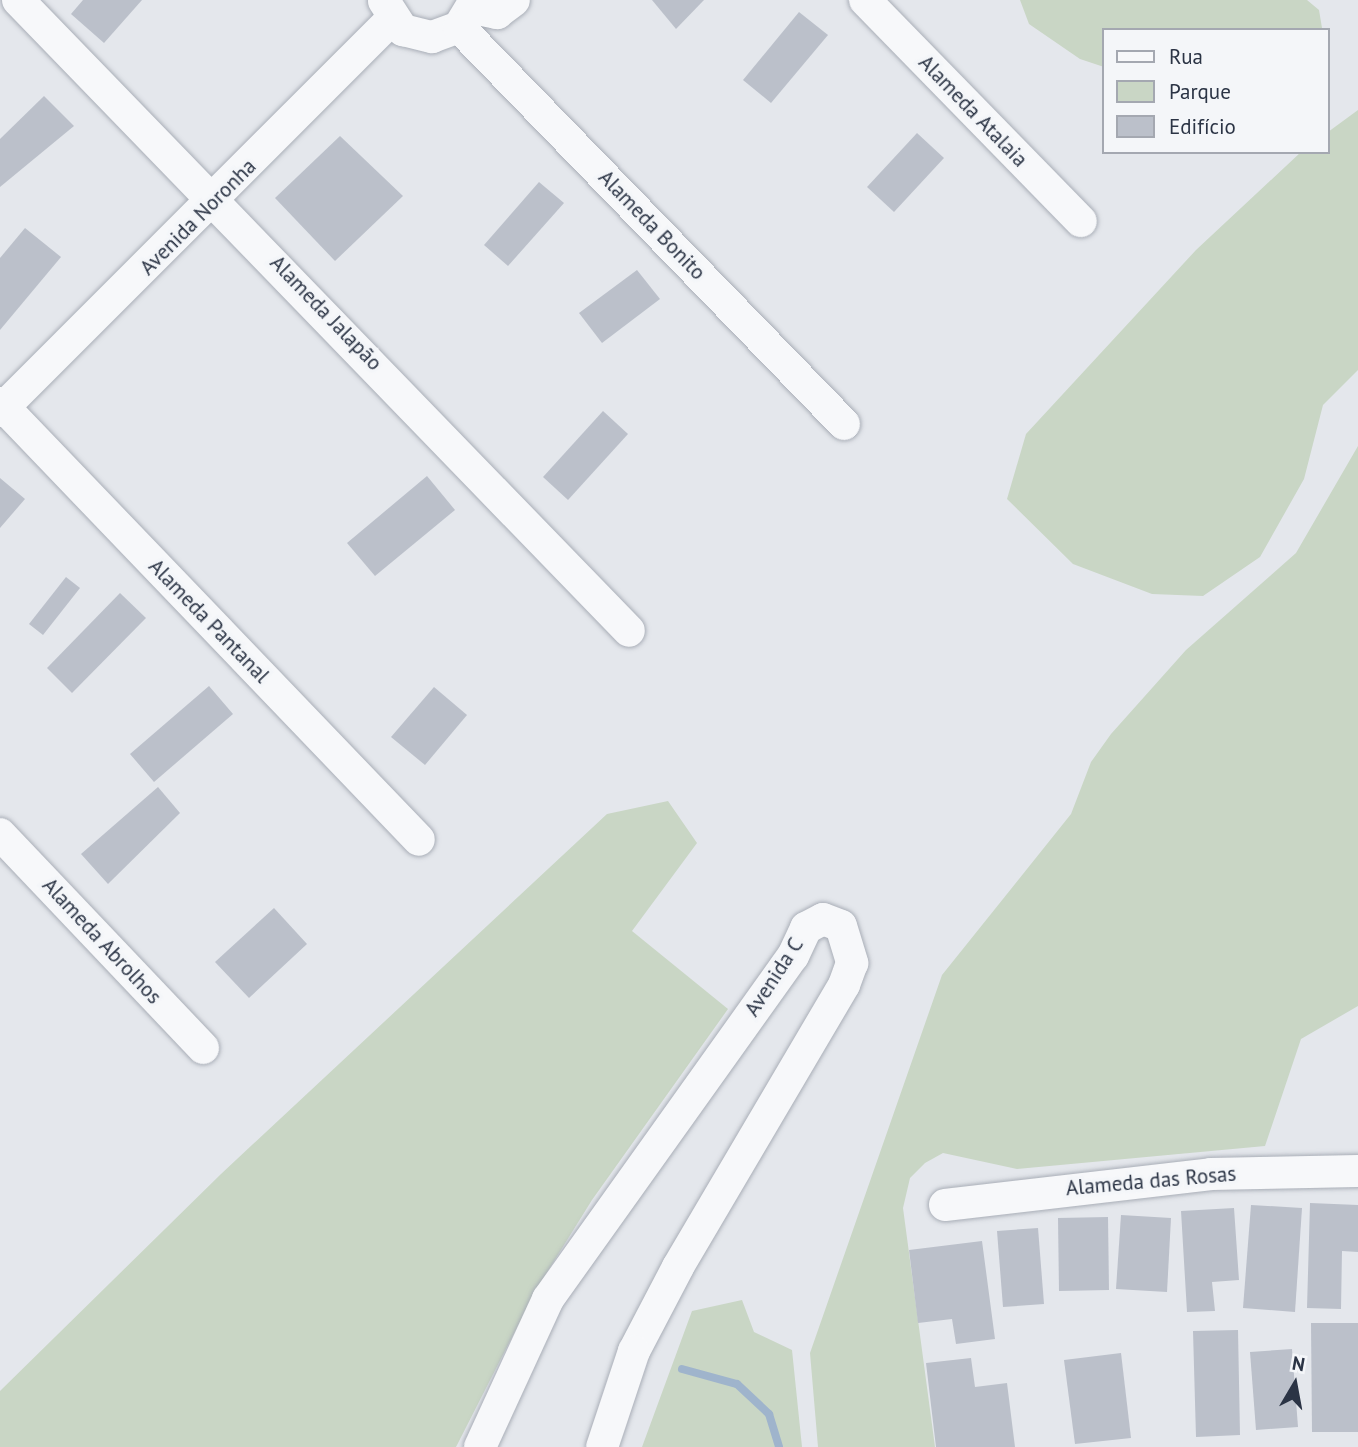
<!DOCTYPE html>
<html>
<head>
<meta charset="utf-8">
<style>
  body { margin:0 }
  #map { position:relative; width:1358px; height:1447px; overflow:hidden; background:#e4e7ec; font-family:"PT Sans",sans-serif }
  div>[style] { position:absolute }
  .green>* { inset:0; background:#c9d6c5 }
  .stream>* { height:8px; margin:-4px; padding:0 4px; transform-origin:4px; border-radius:4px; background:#9fb4cc }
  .building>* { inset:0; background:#bbc0ca }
  .roads { filter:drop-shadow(0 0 2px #a9aeb7) drop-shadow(0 0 2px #a9aeb7) }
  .minor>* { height:32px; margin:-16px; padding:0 16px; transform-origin:16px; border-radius:16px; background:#f7f8fa }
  span { translate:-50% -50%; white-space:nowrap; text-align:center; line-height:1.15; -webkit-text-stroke:7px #f4f6f9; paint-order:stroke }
  .street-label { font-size:21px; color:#2b3445 }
  .legend { position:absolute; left:1102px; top:28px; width:228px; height:126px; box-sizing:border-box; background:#f4f6f9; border:2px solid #a4a8b1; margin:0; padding:9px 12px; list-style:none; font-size:21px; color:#2b3445 }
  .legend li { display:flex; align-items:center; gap:14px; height:35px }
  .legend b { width:35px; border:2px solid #a4a8b1 }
  .north { position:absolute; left:1260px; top:1349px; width:70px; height:70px; -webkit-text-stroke:5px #f4f6f9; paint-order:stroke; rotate:10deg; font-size:19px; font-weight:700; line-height:28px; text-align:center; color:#2b3445 }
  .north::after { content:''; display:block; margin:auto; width:24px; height:32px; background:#2b3445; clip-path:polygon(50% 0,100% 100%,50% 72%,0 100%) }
</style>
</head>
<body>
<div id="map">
  <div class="green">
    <div style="clip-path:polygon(1020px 0,1307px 0,1319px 10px,1322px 28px,1104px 30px,1104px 67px,1080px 59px,1029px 24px)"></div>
    <div style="clip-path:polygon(1358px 110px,1358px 370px,1323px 405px,1304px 479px,1260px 557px,1203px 596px,1152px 594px,1073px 564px,1007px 499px,1026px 434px,1196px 250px,1301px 152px,1328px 152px,1328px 132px)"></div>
    <div style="clip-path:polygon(1358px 446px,1358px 1006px,1301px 1039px,1265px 1146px,1017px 1169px,943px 1153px,925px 1163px,910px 1178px,903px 1208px,935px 1447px,818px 1447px,810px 1353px,942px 975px,1071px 814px,1091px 762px,1111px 734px,1186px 650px,1296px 553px)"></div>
    <div style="clip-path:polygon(668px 801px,697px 843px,632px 931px,728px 1009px,592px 1200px,536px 1290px,456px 1447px,0 1447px,0 1391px,221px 1174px,607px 814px)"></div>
    <div style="clip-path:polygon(742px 1300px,754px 1332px,792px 1350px,802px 1447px,642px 1447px,692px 1311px)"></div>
  </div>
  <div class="stream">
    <div style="left:682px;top:1369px;width:57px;rotate:15.3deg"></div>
    <div style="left:737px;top:1384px;width:44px;rotate:43.2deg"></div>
    <div style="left:769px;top:1414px;width:34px;rotate:73deg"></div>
  </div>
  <div class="building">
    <div style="clip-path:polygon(83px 0,142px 0,104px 43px,71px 14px)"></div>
    <div style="clip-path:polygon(652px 0,704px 0,676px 29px)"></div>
    <div style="clip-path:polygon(799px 12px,828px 35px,771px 103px,743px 80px)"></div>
    <div style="clip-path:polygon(44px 96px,74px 126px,0 187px,0 139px)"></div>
    <div style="clip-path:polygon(917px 133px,944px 158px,894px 212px,867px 187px)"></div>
    <div style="clip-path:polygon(340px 136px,403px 196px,335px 261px,275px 198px)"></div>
    <div style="clip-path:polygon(539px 182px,564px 203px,508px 266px,484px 245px)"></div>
    <div style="clip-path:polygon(25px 228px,61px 257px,0 330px,0 258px)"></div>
    <div style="clip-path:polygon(637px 270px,660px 299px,602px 343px,579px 313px)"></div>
    <div style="clip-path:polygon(603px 411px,628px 434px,568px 500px,543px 477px)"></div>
    <div style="clip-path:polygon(427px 476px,455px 510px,375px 576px,347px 543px)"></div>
    <div style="clip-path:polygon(0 478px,25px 499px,0 528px)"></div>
    <div style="clip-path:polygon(66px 577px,80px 588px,43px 635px,29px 624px)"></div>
    <div style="clip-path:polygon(120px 593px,146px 618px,72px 693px,47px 668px)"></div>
    <div style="clip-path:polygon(209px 686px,233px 714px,154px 782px,130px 754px)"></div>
    <div style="clip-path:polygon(434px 687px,467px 715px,425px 765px,391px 737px)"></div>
    <div style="clip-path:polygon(158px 787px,180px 813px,108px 884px,81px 854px)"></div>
    <div style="clip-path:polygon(274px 908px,307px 944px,249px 998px,215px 962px)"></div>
    <div style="clip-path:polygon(1310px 1203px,1358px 1205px,1358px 1252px,1342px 1251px,1341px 1309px,1307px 1308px)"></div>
    <div style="clip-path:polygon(1251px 1205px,1302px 1208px,1295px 1312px,1243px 1308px)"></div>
    <div style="clip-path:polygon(1234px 1208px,1239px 1280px,1212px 1282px,1215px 1311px,1187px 1312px,1181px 1211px)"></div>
    <div style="clip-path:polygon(1121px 1215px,1171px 1218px,1167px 1292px,1116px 1289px)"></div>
    <div style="clip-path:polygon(1108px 1217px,1109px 1290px,1059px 1291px,1058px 1218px)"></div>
    <div style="clip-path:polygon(1038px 1228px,1044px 1304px,1003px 1307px,997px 1231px)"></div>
    <div style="clip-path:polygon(982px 1241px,995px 1339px,956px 1344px,952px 1319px,918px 1323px,909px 1250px)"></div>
    <div style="clip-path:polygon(1311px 1323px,1358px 1323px,1358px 1432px,1312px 1432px)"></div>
    <div style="clip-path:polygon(1238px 1330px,1240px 1435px,1196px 1437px,1193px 1331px)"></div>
    <div style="clip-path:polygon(1292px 1349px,1298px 1427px,1256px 1430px,1250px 1352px)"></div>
    <div style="clip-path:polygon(1121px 1353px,1131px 1438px,1075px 1444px,1064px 1360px)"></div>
    <div style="clip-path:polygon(971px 1358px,975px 1387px,1007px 1383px,1015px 1447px,936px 1447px,926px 1363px)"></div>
  </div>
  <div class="roads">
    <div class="minor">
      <div style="left:18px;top:0;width:878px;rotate:45.92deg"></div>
      <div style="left:865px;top:0;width:309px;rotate:45.7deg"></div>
      <div style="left:384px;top:1px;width:35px;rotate:57deg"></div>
      <div style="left:403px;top:30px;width:30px;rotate:14deg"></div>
      <div style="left:432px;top:37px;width:29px;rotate:-20deg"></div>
      <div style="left:459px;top:27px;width:31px;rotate:-59deg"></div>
      <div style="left:473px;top:8px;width:25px;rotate:12deg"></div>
      <div style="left:497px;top:13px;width:21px;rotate:-37deg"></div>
      <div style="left:459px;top:27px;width:553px;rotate:45.88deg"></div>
      <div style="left:0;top:403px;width:605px;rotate:46.2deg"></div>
      <div style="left:0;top:411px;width:554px;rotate:-45deg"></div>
      <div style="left:0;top:834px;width:295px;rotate:46.5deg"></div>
      <div style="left:945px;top:1205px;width:268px;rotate:-6.6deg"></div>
      <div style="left:1211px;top:1174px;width:147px;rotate:-1.2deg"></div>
      <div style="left:480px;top:1447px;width:163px;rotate:-65.3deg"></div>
      <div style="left:548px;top:1299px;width:422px;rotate:-54.5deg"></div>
      <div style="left:793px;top:956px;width:31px;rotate:-65deg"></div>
      <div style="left:806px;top:928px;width:19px;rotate:-28deg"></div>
      <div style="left:823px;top:919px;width:19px;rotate:21deg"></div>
      <div style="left:841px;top:926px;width:39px;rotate:73deg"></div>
      <div style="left:852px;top:963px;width:23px;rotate:110deg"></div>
      <div style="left:844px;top:985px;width:327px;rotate:120.5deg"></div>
      <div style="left:678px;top:1267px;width:95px;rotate:117.6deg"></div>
      <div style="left:634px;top:1351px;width:101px;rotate:108.4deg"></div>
    </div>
  </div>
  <div class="street-label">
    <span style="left:973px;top:111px;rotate:46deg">Alameda Atalaia</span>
    <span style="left:198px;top:217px;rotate:-45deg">Avenida Noronha</span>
    <span style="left:652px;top:225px;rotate:46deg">Alameda Bonito</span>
    <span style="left:326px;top:313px;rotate:46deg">Alameda Jalapão</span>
    <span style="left:209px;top:621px;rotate:46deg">Alameda Pantanal</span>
    <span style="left:102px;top:941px;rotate:47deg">Alameda Abrolhos</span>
    <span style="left:774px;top:977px;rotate:-57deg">Avenida C</span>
    <span style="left:1151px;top:1181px;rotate:-5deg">Alameda das Rosas</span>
  </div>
  <ul class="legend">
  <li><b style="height:9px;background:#f7f8fa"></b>Rua</li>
  <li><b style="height:19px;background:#c9d6c5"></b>Parque</li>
  <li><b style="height:19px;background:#bbc0ca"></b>Edifício</li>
  </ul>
  <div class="north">N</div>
</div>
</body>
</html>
